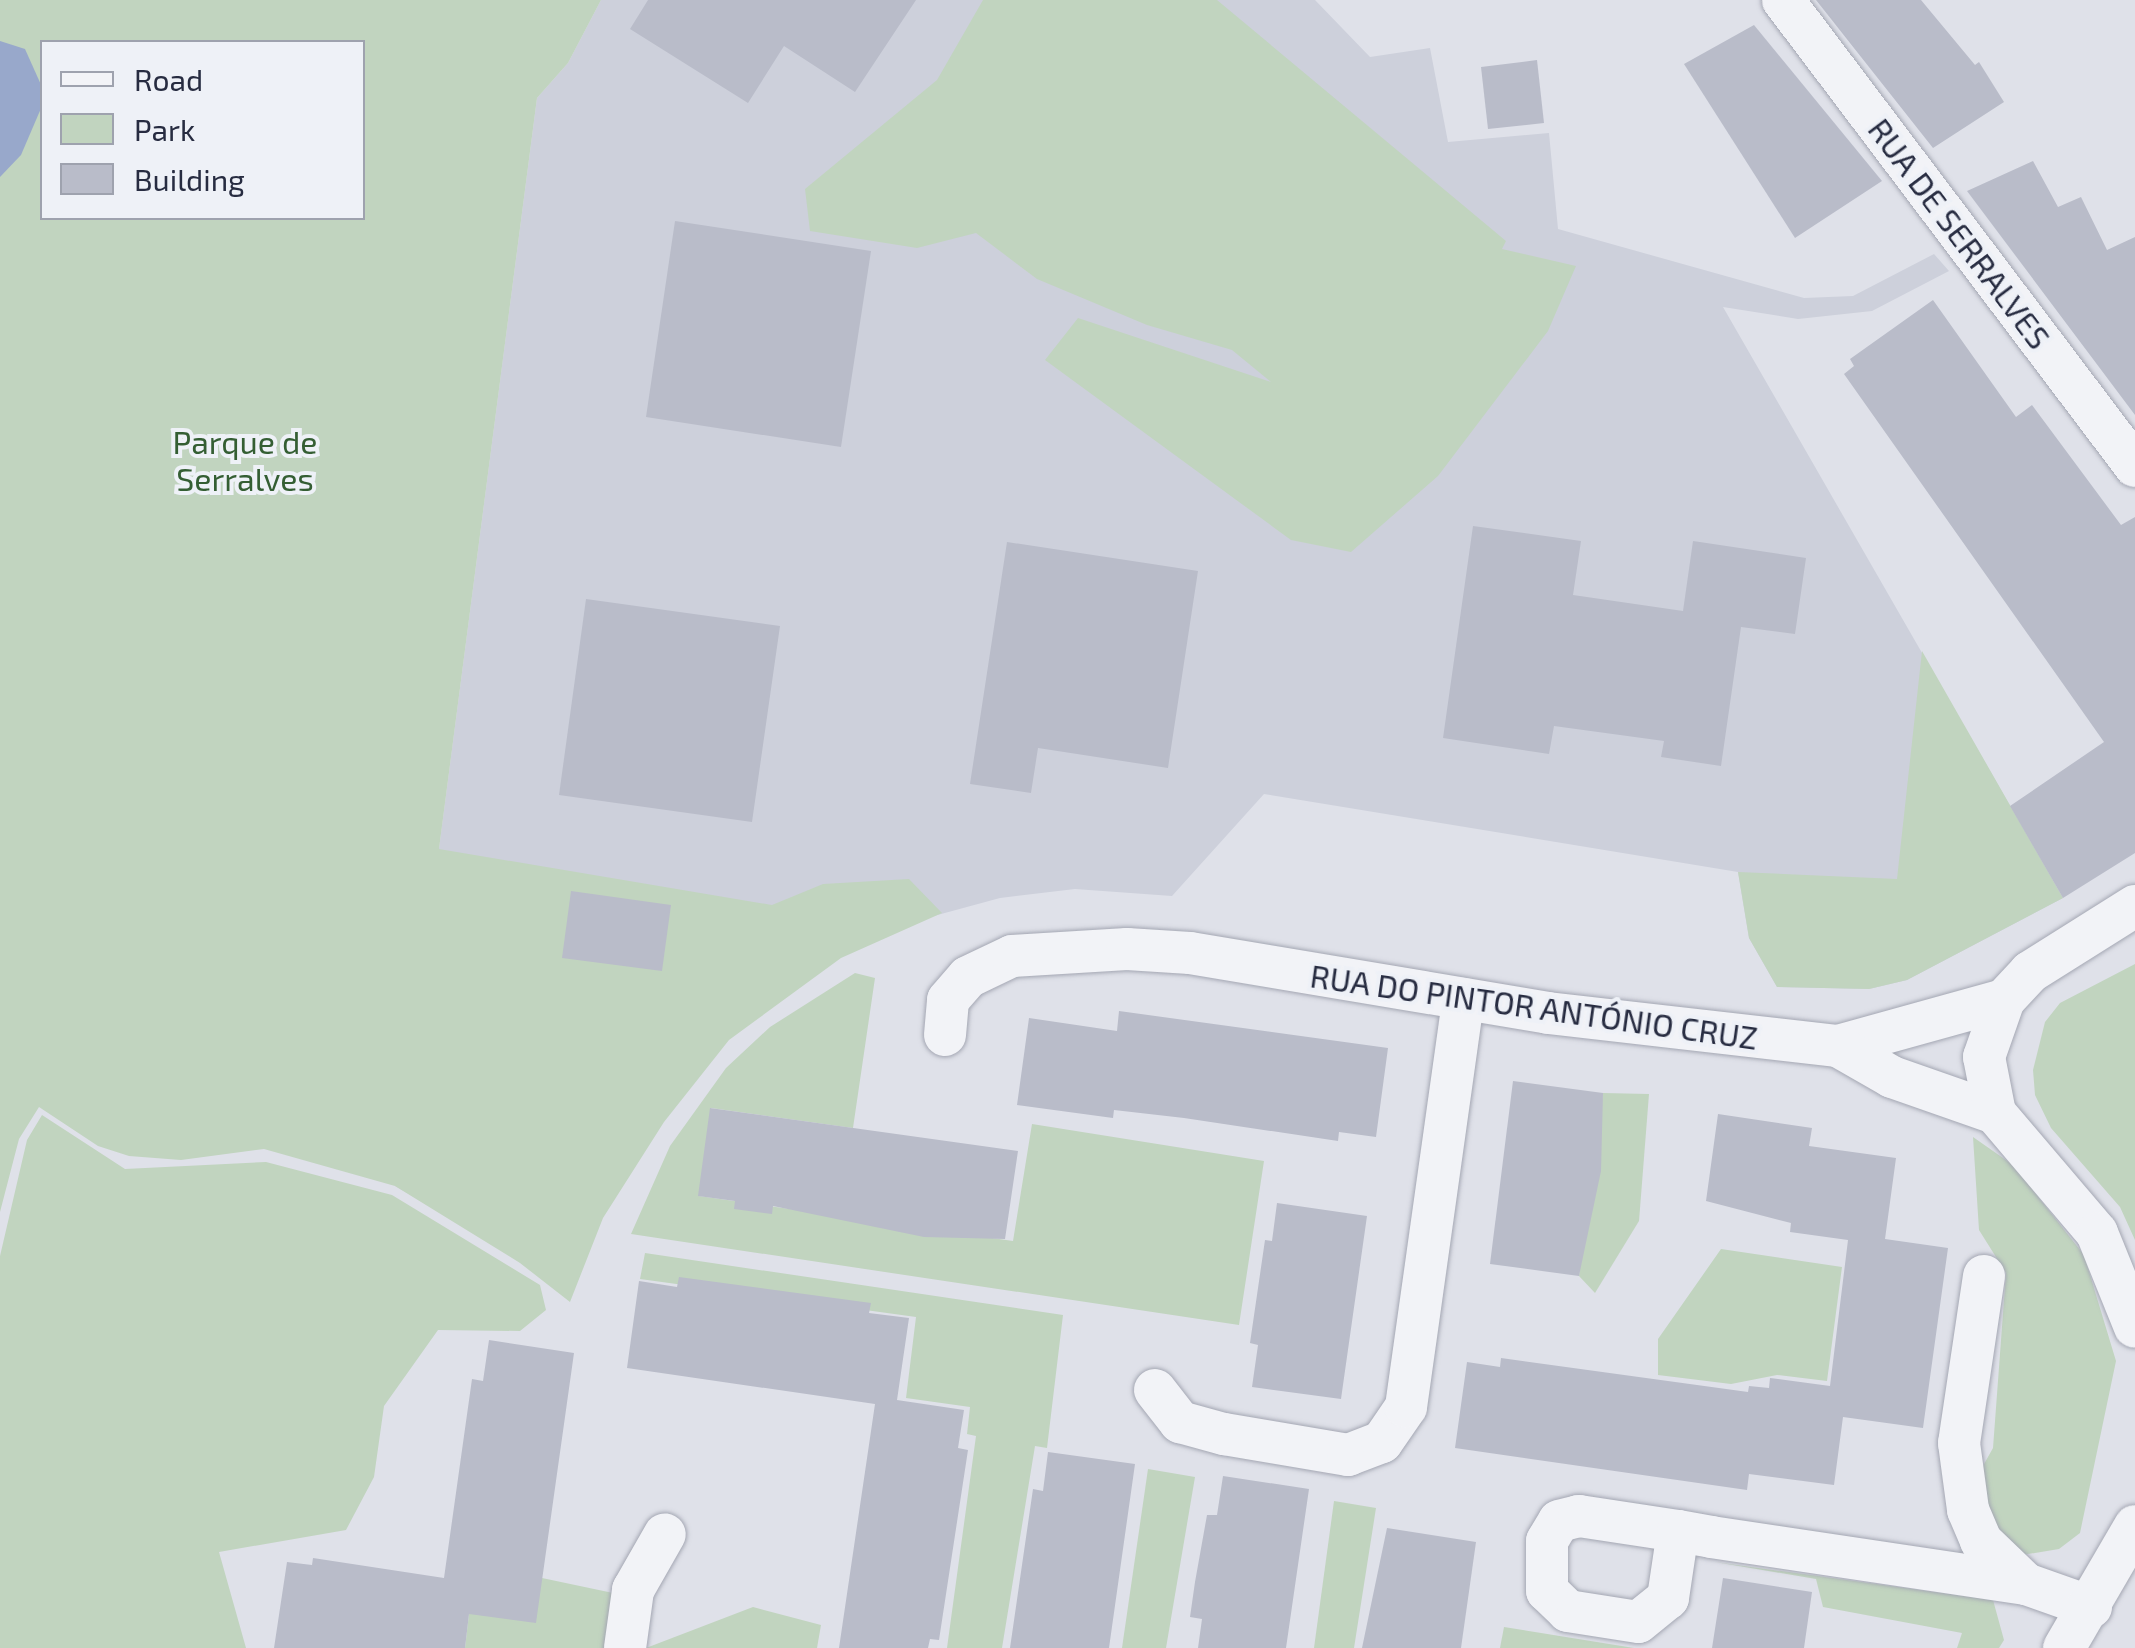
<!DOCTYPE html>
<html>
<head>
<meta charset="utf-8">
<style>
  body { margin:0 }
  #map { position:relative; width:2135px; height:1648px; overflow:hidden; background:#dfe1e9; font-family:"Exo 2",sans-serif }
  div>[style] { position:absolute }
  .built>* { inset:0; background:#cdd0db }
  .green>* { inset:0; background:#c1d4bf }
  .water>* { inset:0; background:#98a8cb }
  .building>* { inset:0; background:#b9bcc9 }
  .roads { filter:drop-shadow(0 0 2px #a4a7b3) drop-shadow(0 0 2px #a4a7b3) }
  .street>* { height:42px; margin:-21px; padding:0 21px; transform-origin:21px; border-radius:21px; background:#f2f3f7 }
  span { translate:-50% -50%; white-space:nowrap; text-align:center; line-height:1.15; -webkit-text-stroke:8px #eef1f7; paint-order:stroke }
  .street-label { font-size:32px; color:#272c41 }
  .park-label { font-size:32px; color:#345e33 }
  .legend { position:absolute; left:40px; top:40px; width:325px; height:180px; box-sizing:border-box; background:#eef1f7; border:2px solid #9ea2ae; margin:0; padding:12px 18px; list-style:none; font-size:30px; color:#272c41 }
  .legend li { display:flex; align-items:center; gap:20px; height:50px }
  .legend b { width:50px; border:2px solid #9ea2ae }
</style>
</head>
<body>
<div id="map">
  <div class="built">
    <div style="clip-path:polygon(601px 0,1315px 0,1370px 57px,1430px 48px,1448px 142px,1549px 133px,1558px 229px,1804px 298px,1853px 296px,1934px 254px,1949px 271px,1872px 311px,1798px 319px,1723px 307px,2063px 898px,1907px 980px,1869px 989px,1777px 987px,1749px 938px,1738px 872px,1264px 794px,1172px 896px,1075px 889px,1000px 898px,908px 923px,837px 955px,730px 1033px,518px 1256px,395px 1186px,537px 98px,568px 63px)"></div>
  </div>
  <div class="green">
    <div style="clip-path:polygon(evenodd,0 0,601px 0,568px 63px,537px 98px,439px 849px,772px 905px,823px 884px,909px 879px,942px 913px,841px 958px,729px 1040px,664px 1122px,603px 1218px,570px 1302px,520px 1263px,395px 1186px,264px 1149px,181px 1160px,129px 1156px,98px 1146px,39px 1107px,19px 1139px,0 1212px,0 0,42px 42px,362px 42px,362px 218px,42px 218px,42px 42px)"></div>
    <div style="clip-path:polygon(983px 0,1217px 0,1506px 241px,1502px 249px,1576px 266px,1548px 331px,1438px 476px,1351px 552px,1291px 540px,1045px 360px,1078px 318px,1271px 382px,1232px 350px,1147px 325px,1037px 279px,976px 233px,917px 248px,810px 231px,805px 189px,937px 80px)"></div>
    <div style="clip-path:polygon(1922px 651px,2063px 898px,1907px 980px,1869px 989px,1777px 987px,1749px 938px,1738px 872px,1897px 879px)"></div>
    <div style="clip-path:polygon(2135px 964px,2135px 1240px,2120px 1207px,2051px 1128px,2035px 1095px,2033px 1070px,2045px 1022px,2060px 1003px)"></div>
    <div style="clip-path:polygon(855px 973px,875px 978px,853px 1128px,711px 1108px,699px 1196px,1013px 1241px,1032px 1124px,1264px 1161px,1239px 1325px,631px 1234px,670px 1146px,726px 1068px,770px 1027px)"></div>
    <div style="clip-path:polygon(1603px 1093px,1649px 1094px,1639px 1221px,1595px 1293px,1579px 1276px)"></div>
    <div style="clip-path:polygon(42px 1115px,125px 1169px,266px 1162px,392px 1195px,540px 1285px,546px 1310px,520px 1331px,438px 1330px,384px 1406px,374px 1477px,346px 1530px,219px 1552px,246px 1648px,0 1648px,0 1256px,27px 1140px)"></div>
    <div style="clip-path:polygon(1973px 1137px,2013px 1165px,2084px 1255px,2116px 1361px,2080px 1533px,2059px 1549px,2016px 1556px,1997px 1538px,1979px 1473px,1993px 1448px,2006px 1273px,1979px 1230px)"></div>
    <div style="clip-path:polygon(1721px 1249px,1842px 1267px,1827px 1381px,1777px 1375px,1731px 1384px,1658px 1375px,1658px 1339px)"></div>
    <div style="clip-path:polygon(645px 1253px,1063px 1315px,1047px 1448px,1035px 1446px,1002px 1648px,947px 1648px,976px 1436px,967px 1434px,970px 1407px,906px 1398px,916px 1317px,640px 1279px)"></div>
    <div style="clip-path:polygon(1148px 1469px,1195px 1477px,1166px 1648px,1122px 1648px)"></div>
    <div style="clip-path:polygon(1334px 1501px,1376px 1508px,1354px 1648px,1314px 1648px)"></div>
    <div style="clip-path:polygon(1715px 1562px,1993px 1600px,2004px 1640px,1999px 1648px,1957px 1648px,1962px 1633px,1823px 1607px,1816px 1579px)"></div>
    <div style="clip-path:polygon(542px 1578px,613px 1593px,615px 1648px,465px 1648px,469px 1614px)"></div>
    <div style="clip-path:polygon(753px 1607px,821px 1625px,817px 1648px,646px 1648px)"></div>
    <div style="clip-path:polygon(1504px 1627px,1634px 1648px,1500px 1648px)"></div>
  </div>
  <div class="water">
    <div style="clip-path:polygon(0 41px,25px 49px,42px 87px,42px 106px,21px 155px,0 177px)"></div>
  </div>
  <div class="building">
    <div style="clip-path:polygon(648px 0,916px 0,855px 92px,784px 46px,748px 103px,630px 29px)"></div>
    <div style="clip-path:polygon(1816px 0,1921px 0,1975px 65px,1979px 62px,2004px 102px,1933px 148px)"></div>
    <div style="clip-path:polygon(1754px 25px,1882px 181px,1795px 238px,1684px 64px)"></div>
    <div style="clip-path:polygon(1537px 60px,1544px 123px,1488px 129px,1481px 67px)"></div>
    <div style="clip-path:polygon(2033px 161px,2058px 207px,2081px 197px,2107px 250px,2135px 237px,2135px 415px,1967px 191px)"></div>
    <div style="clip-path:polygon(675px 221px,871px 251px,841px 447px,646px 417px)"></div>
    <div style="clip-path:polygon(1933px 300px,2016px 417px,2032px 405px,2121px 525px,2135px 517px,2135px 853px,2063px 898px,2010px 806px,2104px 742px,1844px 374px,1854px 366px,1850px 359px)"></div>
    <div style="clip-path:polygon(1473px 526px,1581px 541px,1573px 595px,1683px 611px,1693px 541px,1806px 558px,1795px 634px,1741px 627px,1721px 766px,1661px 757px,1664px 741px,1554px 726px,1549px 754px,1443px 738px)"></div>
    <div style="clip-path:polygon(1007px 542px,1198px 571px,1168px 768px,1038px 748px,1031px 793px,970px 784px)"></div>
    <div style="clip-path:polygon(586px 599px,780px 626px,752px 822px,559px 795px)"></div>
    <div style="clip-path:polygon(571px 891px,671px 905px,662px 971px,562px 958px)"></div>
    <div style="clip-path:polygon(1119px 1011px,1388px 1048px,1376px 1137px,1339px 1132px,1338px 1141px,1184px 1118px,1114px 1110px,1113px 1118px,1017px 1105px,1029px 1018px,1117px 1031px)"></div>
    <div style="clip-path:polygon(1513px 1081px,1603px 1093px,1601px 1171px,1579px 1276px,1490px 1264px)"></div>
    <div style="clip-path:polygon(710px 1108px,1018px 1151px,1005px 1239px,924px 1237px,773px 1206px,772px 1214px,734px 1209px,735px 1201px,698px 1196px)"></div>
    <div style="clip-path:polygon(1718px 1114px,1812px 1128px,1809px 1146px,1896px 1158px,1885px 1239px,1948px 1248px,1923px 1428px,1843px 1417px,1834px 1485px,1749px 1474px,1747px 1490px,1455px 1448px,1467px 1362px,1500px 1367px,1501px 1358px,1748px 1392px,1749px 1386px,1769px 1388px,1770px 1378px,1830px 1386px,1848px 1240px,1790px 1232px,1791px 1223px,1706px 1201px)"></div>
    <div style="clip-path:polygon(1277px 1203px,1367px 1216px,1341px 1399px,1252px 1387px,1258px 1345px,1250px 1343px,1265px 1240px,1272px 1241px)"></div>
    <div style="clip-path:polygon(679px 1277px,871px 1303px,869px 1313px,909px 1318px,897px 1400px,964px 1410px,958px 1448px,968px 1450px,939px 1640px,930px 1639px,928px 1648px,839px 1648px,875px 1404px,627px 1368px,639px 1281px,677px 1287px)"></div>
    <div style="clip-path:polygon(489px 1340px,574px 1353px,536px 1623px,469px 1614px,465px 1648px,274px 1648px,287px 1562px,312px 1565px,313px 1558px,444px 1578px,472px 1379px,483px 1381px)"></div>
    <div style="clip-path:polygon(1048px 1452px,1135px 1464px,1109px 1648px,1010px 1648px,1033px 1489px,1043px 1491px)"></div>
    <div style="clip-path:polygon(1223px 1476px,1309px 1489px,1286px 1648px,1198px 1648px,1202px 1619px,1190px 1617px,1195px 1582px,1207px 1515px,1217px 1515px)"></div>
    <div style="clip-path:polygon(1387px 1528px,1476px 1542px,1461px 1648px,1362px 1648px)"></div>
    <div style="clip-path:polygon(1723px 1578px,1812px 1592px,1804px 1648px,1712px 1648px)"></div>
  </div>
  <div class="roads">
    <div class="street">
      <div style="left:1783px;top:0;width:584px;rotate:52.93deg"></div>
      <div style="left:945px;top:1035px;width:35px;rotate:-85deg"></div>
      <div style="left:948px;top:1000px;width:30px;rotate:-49deg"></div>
      <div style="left:968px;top:977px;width:49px;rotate:-25.5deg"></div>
      <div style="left:1012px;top:956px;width:115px;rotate:-3.5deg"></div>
      <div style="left:1127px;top:949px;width:63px;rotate:3.6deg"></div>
      <div style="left:1190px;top:953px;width:363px;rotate:9.5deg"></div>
      <div style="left:1548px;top:1013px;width:292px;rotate:6.5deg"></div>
      <div style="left:1838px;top:1046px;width:172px;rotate:-15.5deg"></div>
      <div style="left:2004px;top:1000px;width:38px;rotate:-47deg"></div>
      <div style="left:2030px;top:972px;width:124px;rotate:-32.2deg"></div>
      <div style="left:1838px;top:1046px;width:62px;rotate:29.9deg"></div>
      <div style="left:1892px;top:1077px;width:109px;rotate:19.3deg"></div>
      <div style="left:1995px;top:1113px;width:157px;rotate:49.6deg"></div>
      <div style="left:2097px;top:1233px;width:101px;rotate:68deg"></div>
      <div style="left:1995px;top:1113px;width:57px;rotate:-101.1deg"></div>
      <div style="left:1984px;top:1057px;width:60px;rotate:-70.7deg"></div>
      <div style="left:1984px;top:1276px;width:169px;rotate:98.5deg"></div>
      <div style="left:1959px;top:1443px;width:68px;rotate:82.3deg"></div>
      <div style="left:1968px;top:1510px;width:34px;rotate:67deg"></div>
      <div style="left:1981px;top:1541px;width:62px;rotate:43.7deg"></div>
      <div style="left:1155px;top:1390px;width:41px;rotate:52deg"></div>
      <div style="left:1180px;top:1422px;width:46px;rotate:15.3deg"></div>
      <div style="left:1224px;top:1434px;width:126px;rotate:9.6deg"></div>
      <div style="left:1348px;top:1455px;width:36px;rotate:-21deg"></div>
      <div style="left:1382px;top:1442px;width:42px;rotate:-55.6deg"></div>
      <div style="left:1406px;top:1407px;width:412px;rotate:-82deg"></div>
      <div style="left:1678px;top:1531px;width:68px;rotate:98.5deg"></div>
      <div style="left:1668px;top:1598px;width:38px;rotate:141deg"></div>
      <div style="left:1638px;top:1622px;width:71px;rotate:-171.1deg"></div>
      <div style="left:1568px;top:1611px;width:29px;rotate:-136deg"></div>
      <div style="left:1547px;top:1591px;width:50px;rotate:-90deg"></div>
      <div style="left:1547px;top:1541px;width:23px;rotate:-59deg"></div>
      <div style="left:1559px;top:1521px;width:21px;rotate:-14deg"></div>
      <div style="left:1579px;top:1516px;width:100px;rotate:8.6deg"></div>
      <div style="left:1678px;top:1531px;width:34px;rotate:10deg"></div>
      <div style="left:1711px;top:1537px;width:318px;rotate:8.5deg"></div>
      <div style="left:2026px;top:1584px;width:69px;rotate:19.5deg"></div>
      <div style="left:625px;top:1648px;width:59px;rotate:-82.1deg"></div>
      <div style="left:633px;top:1590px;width:64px;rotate:-60.3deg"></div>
      <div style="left:2064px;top:1648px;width:141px;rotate:-59.8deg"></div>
    </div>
  </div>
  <div class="street-label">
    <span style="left:1960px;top:233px;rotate:53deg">RUA DE SERRALVES</span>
    <span style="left:1534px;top:1006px;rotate:8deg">RUA DO PINTOR ANTÓNIO CRUZ</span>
  </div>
  <div class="park-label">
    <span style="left:245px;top:460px">Parque de<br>Serralves</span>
  </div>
  <ul class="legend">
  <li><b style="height:12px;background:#f2f3f7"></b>Road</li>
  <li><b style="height:28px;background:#c1d4bf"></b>Park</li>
  <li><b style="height:28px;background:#b9bcc9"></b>Building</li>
  </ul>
</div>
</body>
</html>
